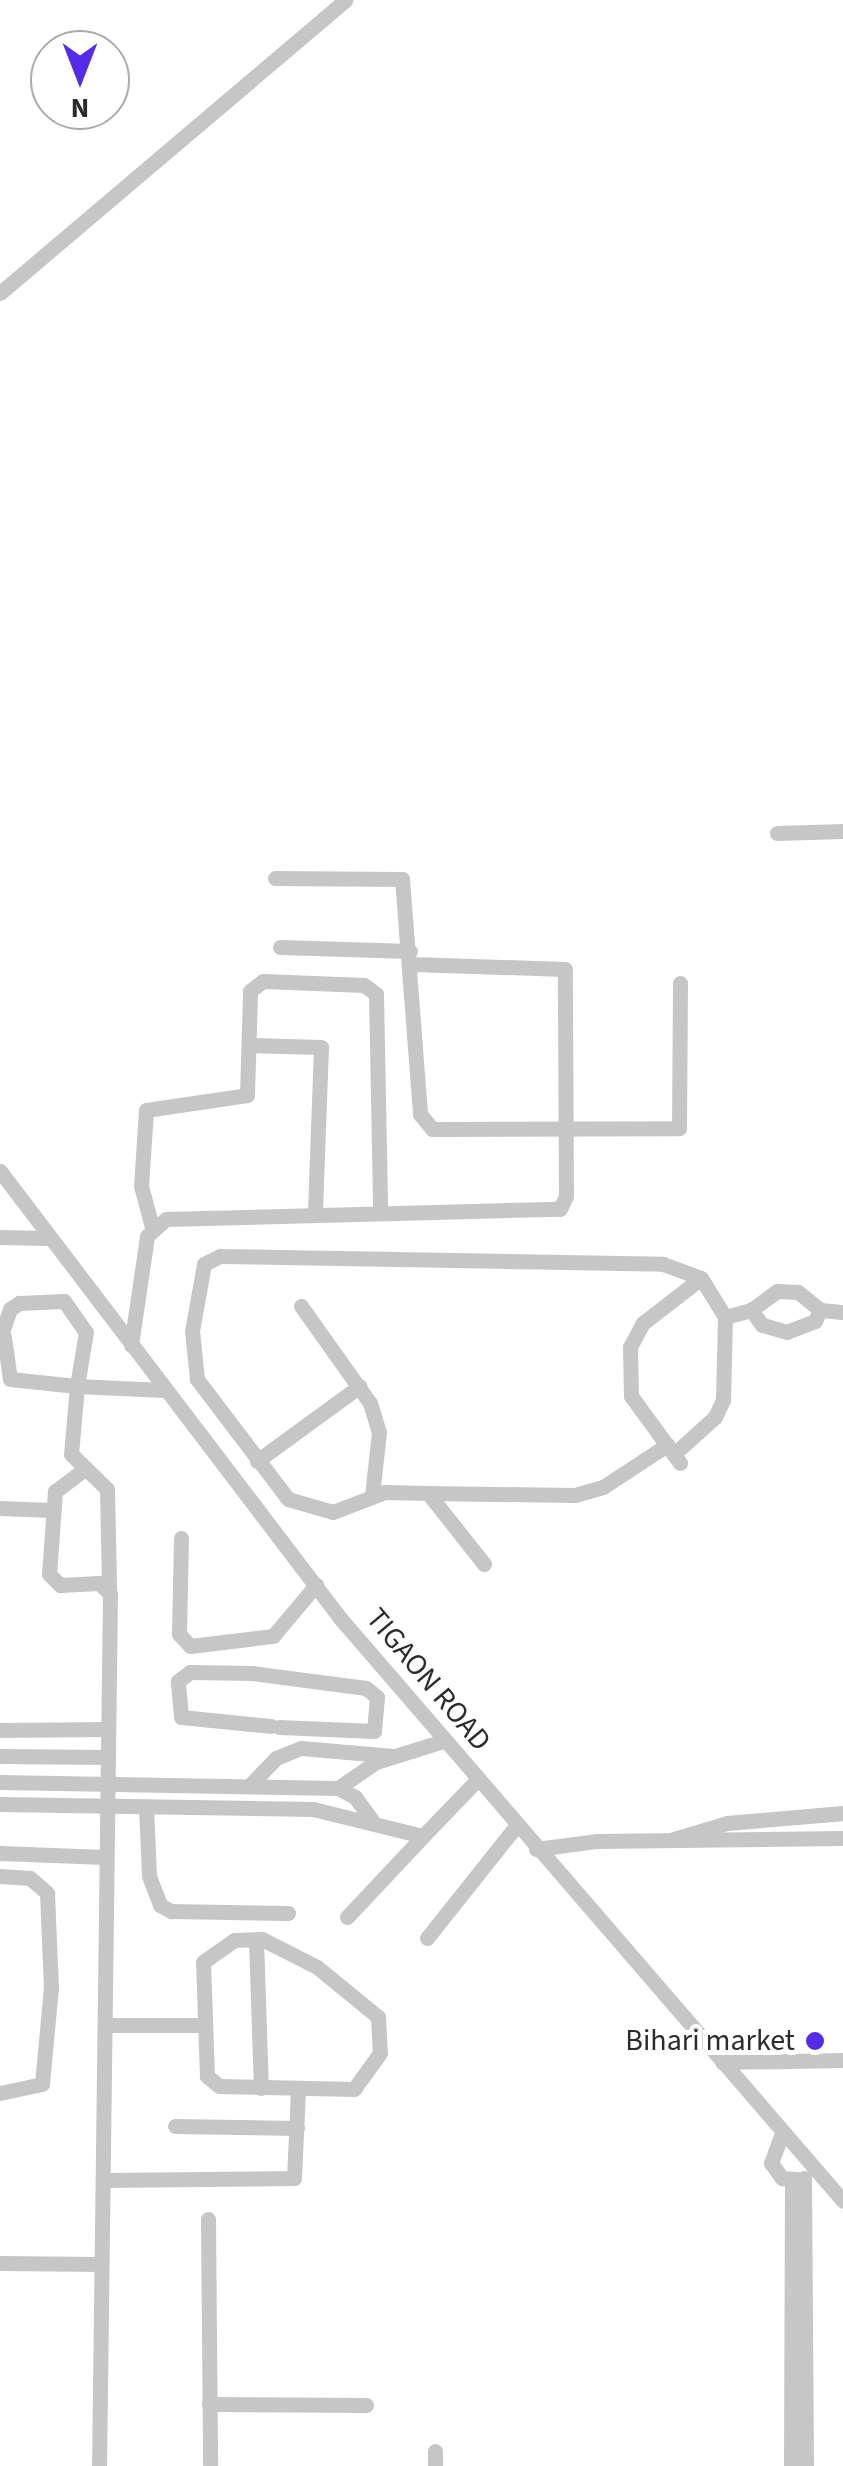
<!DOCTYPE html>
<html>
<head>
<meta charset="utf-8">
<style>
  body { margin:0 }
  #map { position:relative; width:843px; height:2466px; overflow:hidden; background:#fff; font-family:"Source Sans 3",sans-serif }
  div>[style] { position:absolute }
  .minor>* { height:15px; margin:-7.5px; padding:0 7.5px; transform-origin:7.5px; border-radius:7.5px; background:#c6c6c6 }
  .dots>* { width:28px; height:28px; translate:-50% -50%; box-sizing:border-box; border:5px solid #fff; border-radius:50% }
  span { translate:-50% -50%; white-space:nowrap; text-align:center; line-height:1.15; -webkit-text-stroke:10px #fff; paint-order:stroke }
  .street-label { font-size:30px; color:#2c2c2c }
  .poi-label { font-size:30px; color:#2c2c2c }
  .right { translate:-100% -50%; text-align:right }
  .north { position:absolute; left:30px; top:30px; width:100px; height:100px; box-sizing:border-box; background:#fff; border:2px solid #ababab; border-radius:50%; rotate:180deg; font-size:28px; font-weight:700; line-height:40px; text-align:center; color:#2c2c2c }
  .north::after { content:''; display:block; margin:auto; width:35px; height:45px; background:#552ae8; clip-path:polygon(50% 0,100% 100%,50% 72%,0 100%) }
</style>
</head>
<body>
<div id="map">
  <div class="minor">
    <div style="left:0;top:293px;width:453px;rotate:-40.3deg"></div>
    <div style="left:777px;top:833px;width:66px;rotate:-1.7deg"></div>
    <div style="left:275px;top:878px;width:127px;rotate:0.5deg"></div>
    <div style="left:402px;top:879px;width:236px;rotate:85.6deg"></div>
    <div style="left:420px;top:1114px;width:19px;rotate:51deg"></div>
    <div style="left:432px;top:1129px;width:247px;rotate:-0.2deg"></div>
    <div style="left:679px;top:1128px;width:145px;rotate:-89.6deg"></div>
    <div style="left:280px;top:947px;width:130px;rotate:1.8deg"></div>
    <div style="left:249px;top:1045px;width:72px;rotate:1.6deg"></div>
    <div style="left:321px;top:1047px;width:165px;rotate:92.1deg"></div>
    <div style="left:0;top:1171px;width:562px;rotate:52.74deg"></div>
    <div style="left:340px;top:1618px;width:770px;rotate:49.21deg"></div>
    <div style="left:152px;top:1227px;width:42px;rotate:-105deg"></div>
    <div style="left:141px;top:1186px;width:76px;rotate:-86.2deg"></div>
    <div style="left:146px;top:1110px;width:102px;rotate:-8.4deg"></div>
    <div style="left:247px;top:1095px;width:104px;rotate:-88.3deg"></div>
    <div style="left:250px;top:991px;width:16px;rotate:-38deg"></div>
    <div style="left:263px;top:981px;width:101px;rotate:2.3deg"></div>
    <div style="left:364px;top:985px;width:15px;rotate:37deg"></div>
    <div style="left:376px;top:994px;width:218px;rotate:88.9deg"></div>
    <div style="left:0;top:1237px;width:46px;rotate:1.2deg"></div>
    <div style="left:301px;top:1306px;width:119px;rotate:54.6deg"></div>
    <div style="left:370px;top:1403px;width:30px;rotate:73deg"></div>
    <div style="left:379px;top:1432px;width:63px;rotate:96.3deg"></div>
    <div style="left:820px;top:1310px;width:12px;rotate:114deg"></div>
    <div style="left:815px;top:1321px;width:30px;rotate:159deg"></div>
    <div style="left:787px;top:1332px;width:26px;rotate:-164deg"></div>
    <div style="left:762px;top:1325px;width:19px;rotate:-126deg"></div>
    <div style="left:751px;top:1310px;width:32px;rotate:-36deg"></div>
    <div style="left:777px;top:1291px;width:21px;rotate:3deg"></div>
    <div style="left:798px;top:1292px;width:28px;rotate:39deg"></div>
    <div style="left:820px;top:1310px;width:23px;rotate:5deg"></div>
    <div style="left:4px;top:1337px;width:42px;rotate:81.9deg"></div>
    <div style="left:10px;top:1379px;width:67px;rotate:6deg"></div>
    <div style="left:77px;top:1386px;width:68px;rotate:95deg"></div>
    <div style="left:71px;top:1454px;width:50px;rotate:44.2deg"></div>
    <div style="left:107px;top:1489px;width:99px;rotate:88.8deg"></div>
    <div style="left:0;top:1338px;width:31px;rotate:-71deg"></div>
    <div style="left:10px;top:1309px;width:11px;rotate:-34deg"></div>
    <div style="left:19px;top:1303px;width:45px;rotate:-2.5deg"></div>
    <div style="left:64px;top:1301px;width:38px;rotate:55deg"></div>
    <div style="left:86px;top:1332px;width:55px;rotate:99.5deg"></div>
    <div style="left:77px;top:1386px;width:86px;rotate:2.7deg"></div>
    <div style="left:131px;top:1345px;width:110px;rotate:-81.6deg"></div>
    <div style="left:147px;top:1236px;width:25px;rotate:-42deg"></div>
    <div style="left:166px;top:1219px;width:394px;rotate:-1.5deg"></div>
    <div style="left:560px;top:1209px;width:14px;rotate:-65deg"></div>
    <div style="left:566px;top:1196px;width:227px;rotate:-90.3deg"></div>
    <div style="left:565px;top:969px;width:153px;rotate:-178.1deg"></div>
    <div style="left:674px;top:1454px;width:55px;rotate:-42.1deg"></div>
    <div style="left:715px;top:1417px;width:19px;rotate:-65deg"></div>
    <div style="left:723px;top:1400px;width:83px;rotate:-88.6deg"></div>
    <div style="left:257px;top:1461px;width:127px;rotate:-36.1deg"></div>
    <div style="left:680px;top:1463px;width:83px;rotate:-126.2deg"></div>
    <div style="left:631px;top:1396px;width:49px;rotate:-91.2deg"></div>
    <div style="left:630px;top:1347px;width:27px;rotate:-62deg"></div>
    <div style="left:643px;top:1323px;width:73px;rotate:-37.8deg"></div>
    <div style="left:82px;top:1471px;width:34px;rotate:143deg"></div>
    <div style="left:55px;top:1491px;width:83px;rotate:94.1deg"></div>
    <div style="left:49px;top:1574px;width:16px;rotate:45deg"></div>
    <div style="left:60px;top:1585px;width:39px;rotate:-3deg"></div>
    <div style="left:99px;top:1583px;width:16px;rotate:45deg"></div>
    <div style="left:110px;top:1594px;width:872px;rotate:90.72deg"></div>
    <div style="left:428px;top:1493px;width:147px;rotate:0.8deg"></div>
    <div style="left:575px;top:1495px;width:29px;rotate:-16deg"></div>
    <div style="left:603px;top:1487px;width:77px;rotate:-33.3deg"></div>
    <div style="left:0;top:1508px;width:51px;rotate:2.2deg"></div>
    <div style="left:181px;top:1538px;width:96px;rotate:91.2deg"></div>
    <div style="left:179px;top:1634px;width:16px;rotate:47deg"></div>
    <div style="left:190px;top:1646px;width:84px;rotate:-6.9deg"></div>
    <div style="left:273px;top:1636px;width:67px;rotate:-49.9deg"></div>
    <div style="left:484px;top:1564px;width:90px;rotate:-128.3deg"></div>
    <div style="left:428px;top:1493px;width:43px;rotate:-178.7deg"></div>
    <div style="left:385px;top:1492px;width:56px;rotate:159deg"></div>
    <div style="left:333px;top:1512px;width:47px;rotate:-163.9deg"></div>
    <div style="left:288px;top:1499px;width:151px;rotate:-127.2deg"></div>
    <div style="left:197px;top:1379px;width:48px;rotate:-95.9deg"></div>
    <div style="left:192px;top:1331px;width:68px;rotate:-79.8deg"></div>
    <div style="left:204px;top:1264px;width:18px;rotate:-27deg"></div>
    <div style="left:220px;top:1256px;width:443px;rotate:1deg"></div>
    <div style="left:663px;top:1264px;width:40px;rotate:20.2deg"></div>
    <div style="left:701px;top:1278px;width:46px;rotate:58.4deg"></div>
    <div style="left:725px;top:1317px;width:27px;rotate:-15deg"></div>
    <div style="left:271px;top:1726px;width:90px;rotate:-174.3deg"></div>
    <div style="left:181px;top:1717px;width:36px;rotate:-95deg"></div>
    <div style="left:178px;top:1681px;width:15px;rotate:-37deg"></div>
    <div style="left:190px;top:1672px;width:62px;rotate:0.9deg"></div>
    <div style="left:252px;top:1673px;width:115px;rotate:7.5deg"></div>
    <div style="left:366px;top:1688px;width:14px;rotate:39deg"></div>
    <div style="left:377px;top:1697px;width:34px;rotate:95deg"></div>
    <div style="left:374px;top:1731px;width:95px;rotate:-177.6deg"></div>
    <div style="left:0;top:1730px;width:106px;rotate:-0.5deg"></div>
    <div style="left:0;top:1756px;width:105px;rotate:0.5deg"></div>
    <div style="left:0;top:1782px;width:338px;rotate:1deg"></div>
    <div style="left:338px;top:1788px;width:19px;rotate:28deg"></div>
    <div style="left:355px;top:1797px;width:29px;rotate:54deg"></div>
    <div style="left:249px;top:1786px;width:39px;rotate:-46deg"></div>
    <div style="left:276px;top:1758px;width:27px;rotate:-22deg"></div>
    <div style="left:301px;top:1748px;width:93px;rotate:4.9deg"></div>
    <div style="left:338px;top:1788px;width:46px;rotate:-34.4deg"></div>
    <div style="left:376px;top:1762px;width:70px;rotate:-17.4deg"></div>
    <div style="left:0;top:1804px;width:313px;rotate:0.9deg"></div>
    <div style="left:313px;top:1809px;width:113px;rotate:13.8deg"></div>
    <div style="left:423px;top:1836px;width:78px;rotate:-46deg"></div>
    <div style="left:146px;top:1807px;width:69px;rotate:87.5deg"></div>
    <div style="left:149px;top:1876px;width:31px;rotate:69deg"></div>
    <div style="left:160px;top:1905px;width:13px;rotate:29deg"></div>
    <div style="left:171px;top:1911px;width:117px;rotate:1deg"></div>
    <div style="left:674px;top:1839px;width:55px;rotate:-16.8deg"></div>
    <div style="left:727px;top:1823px;width:116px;rotate:-4.9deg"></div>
    <div style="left:536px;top:1849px;width:62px;rotate:-7.5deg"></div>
    <div style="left:597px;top:1841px;width:246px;rotate:-0.7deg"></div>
    <div style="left:0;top:1853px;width:105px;rotate:2.2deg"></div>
    <div style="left:0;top:1876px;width:30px;rotate:4deg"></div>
    <div style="left:30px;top:1878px;width:23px;rotate:41deg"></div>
    <div style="left:47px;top:1893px;width:94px;rotate:87.6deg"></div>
    <div style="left:51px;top:1987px;width:97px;rotate:95.3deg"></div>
    <div style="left:42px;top:2084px;width:43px;rotate:167.9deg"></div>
    <div style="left:347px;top:1917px;width:111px;rotate:-46.8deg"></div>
    <div style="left:427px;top:1938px;width:143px;rotate:-51.5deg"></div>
    <div style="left:262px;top:1939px;width:62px;rotate:27deg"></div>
    <div style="left:317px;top:1967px;width:79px;rotate:39.3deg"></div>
    <div style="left:378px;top:2017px;width:36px;rotate:87deg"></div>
    <div style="left:380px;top:2053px;width:44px;rotate:125.8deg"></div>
    <div style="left:354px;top:2089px;width:135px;rotate:-178.7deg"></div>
    <div style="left:219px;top:2086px;width:16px;rotate:-140deg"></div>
    <div style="left:207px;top:2076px;width:114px;rotate:-92deg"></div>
    <div style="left:203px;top:1962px;width:38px;rotate:-35deg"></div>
    <div style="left:234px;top:1940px;width:28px;rotate:-2deg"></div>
    <div style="left:256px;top:1940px;width:148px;rotate:88.1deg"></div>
    <div style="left:105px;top:2025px;width:96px"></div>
    <div style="left:722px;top:2062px;width:121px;rotate:-0.9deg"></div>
    <div style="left:175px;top:2126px;width:122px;rotate:0.9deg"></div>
    <div style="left:782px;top:2133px;width:32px;rotate:110deg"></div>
    <div style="left:771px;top:2163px;width:19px;rotate:54deg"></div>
    <div style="left:782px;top:2178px;width:16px;rotate:4deg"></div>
    <div style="left:804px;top:2178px;width:288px;rotate:89.6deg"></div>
    <div style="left:103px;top:2180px;width:191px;rotate:-0.6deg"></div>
    <div style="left:294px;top:2178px;width:89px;rotate:-87.4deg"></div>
    <div style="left:208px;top:2219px;width:247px;rotate:89.5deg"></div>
    <div style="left:0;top:2263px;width:101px;rotate:0.6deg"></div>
    <div style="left:209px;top:2404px;width:157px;rotate:0.4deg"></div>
    <div style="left:435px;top:2451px;width:15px;rotate:90deg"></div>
    <div style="left:791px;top:2466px;width:286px;rotate:-89.8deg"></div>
  </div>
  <div class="dots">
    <div style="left:815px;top:2041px;background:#552ae8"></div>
  </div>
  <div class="street-label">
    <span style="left:428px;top:1680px;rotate:50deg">TIGAON ROAD</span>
  </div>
  <div class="poi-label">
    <span class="right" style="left:795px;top:2041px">Bihari market</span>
  </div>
  <div class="north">N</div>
</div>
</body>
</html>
